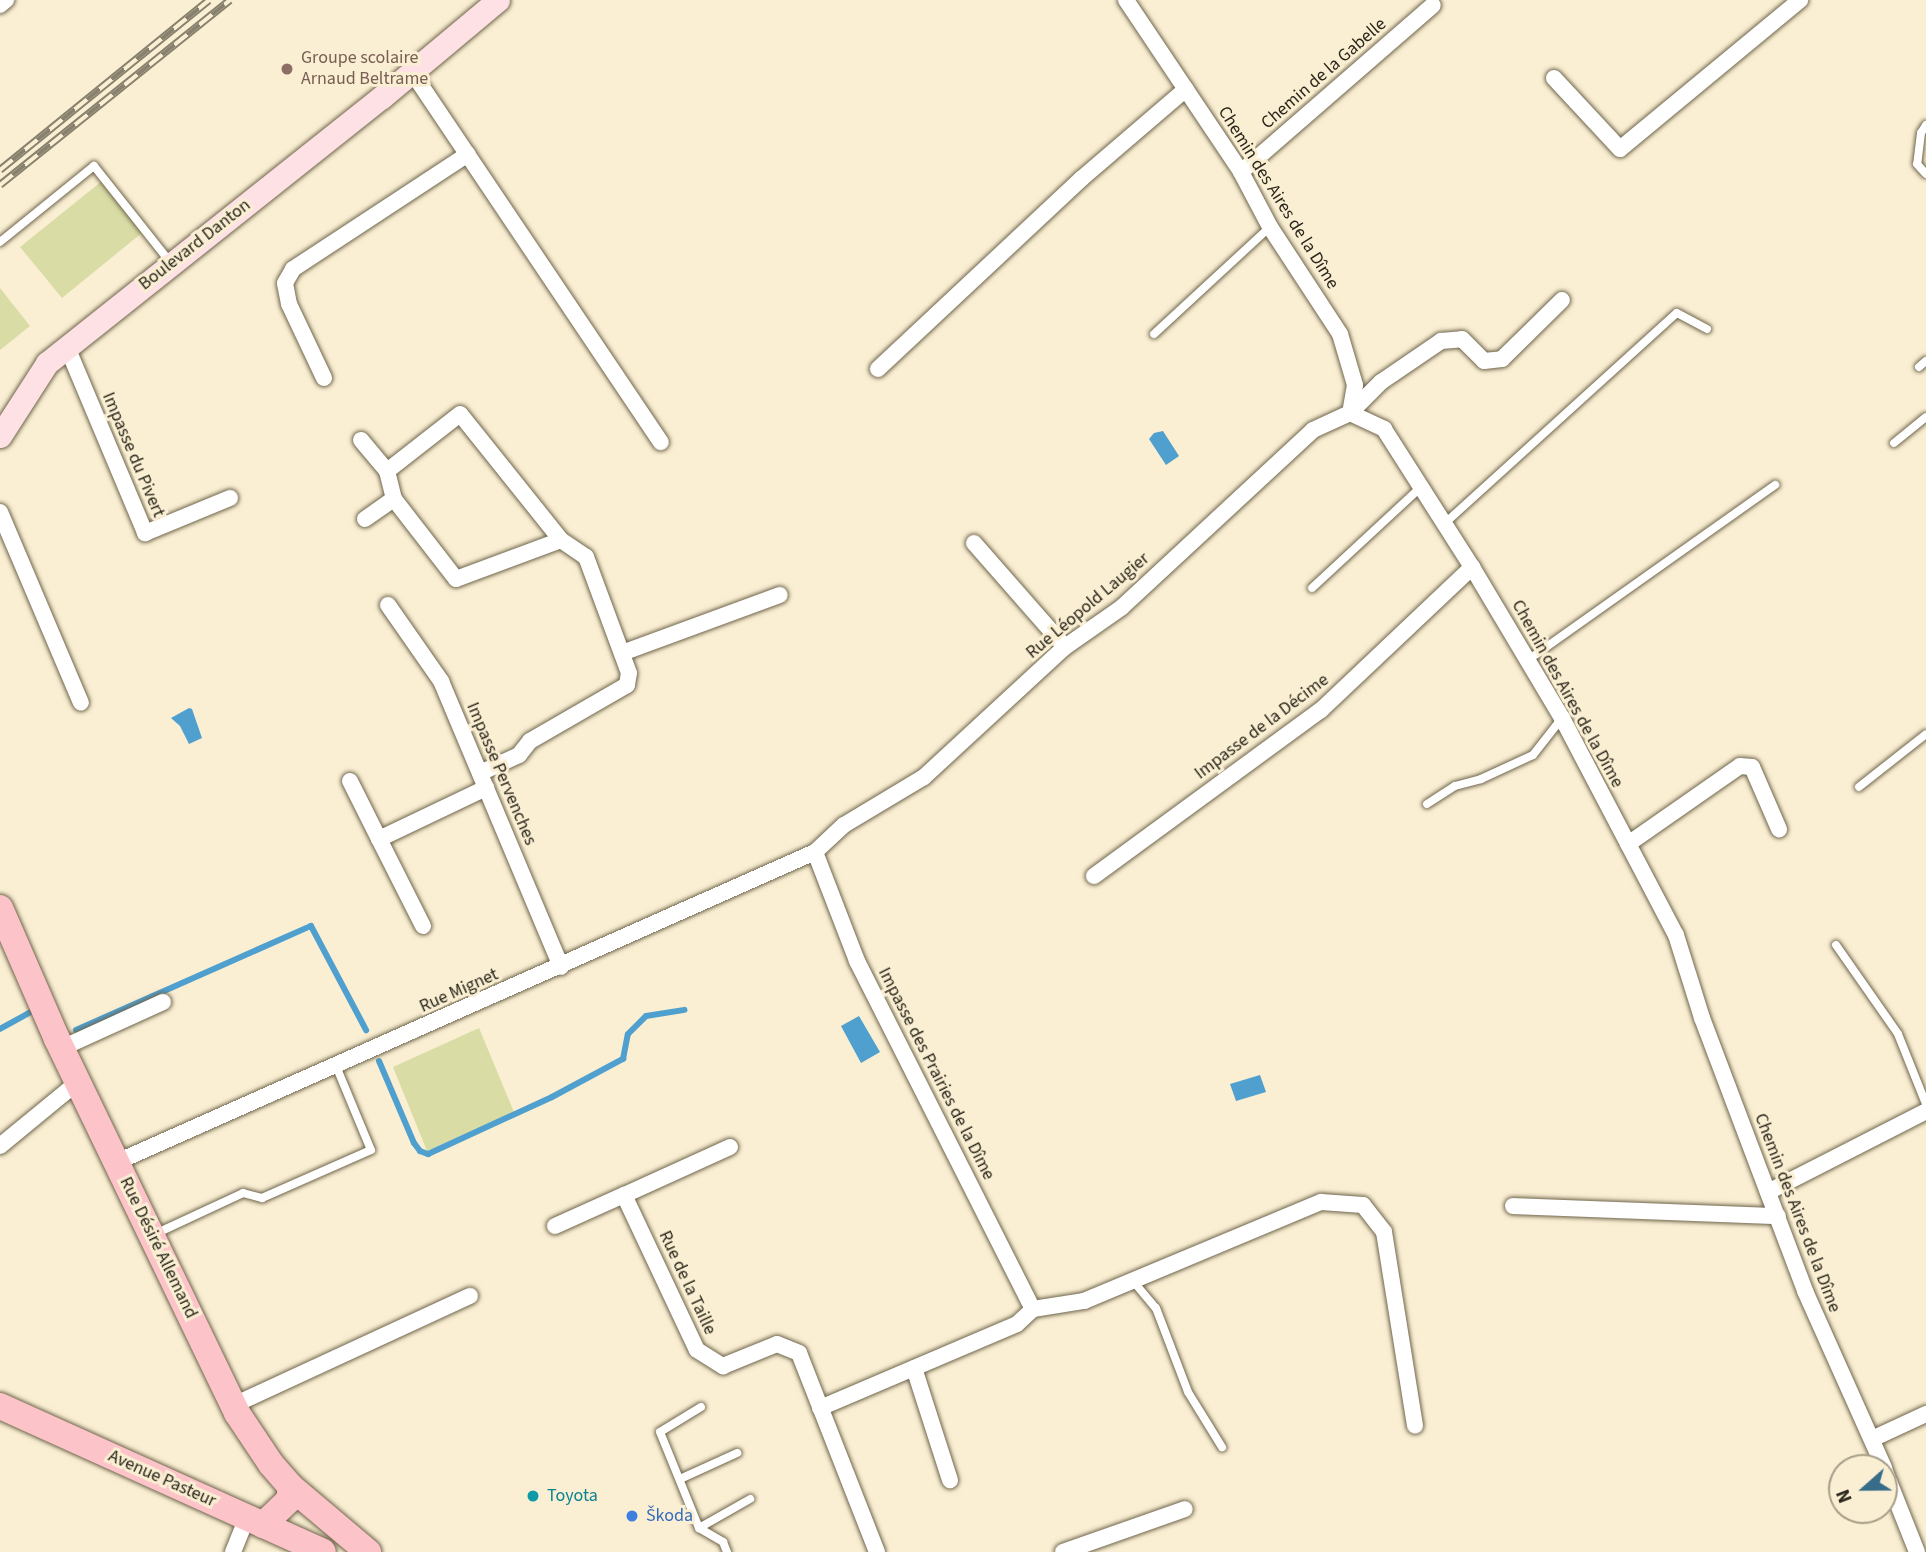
<!DOCTYPE html>
<html>
<head>
<meta charset="utf-8">
<style>
  body { margin:0 }
  #map { position:relative; width:1926px; height:1552px; overflow:hidden; background:#faefd3; font-family:"Source Sans 3",sans-serif }
  div>[style] { position:absolute }
  .green>* { inset:0; background:#d9dca5 }
  .water>* { inset:0; background:#4f9fcf }
  .stream>* { height:6px; margin:-3px; padding:0 3px; transform-origin:3px; border-radius:3px; background:#4f9fcf }
  .roads { filter:drop-shadow(0 0 2px #6f654c) drop-shadow(0 0 2px #6f654c) }
  .service>* { height:8px; margin:-4px; padding:0 4px; transform-origin:4px; border-radius:4px; background:#fff }
  .minor>* { height:16px; margin:-8px; padding:0 8px; transform-origin:8px; border-radius:8px; background:#fff }
  .secondary>* { height:23px; margin:-11.5px; padding:0 11.5px; transform-origin:11.5px; border-radius:11.5px; background:#fee1e4 }
  .primary>* { height:26px; margin:-13px; padding:0 13px; transform-origin:13px; border-radius:13px; background:#fcc4c9 }
  .rail>* { height:8px; margin-top:-4px; transform-origin:0; background:repeating-linear-gradient(90deg,#faefd3 0 16px,#88816e 0 32px); box-sizing:border-box; border-block:2px solid #88816e }
  .dots>* { width:19px; height:19px; translate:-50% -50%; box-sizing:border-box; border:4px solid #faefd3; border-radius:50% }
  span { translate:-50% -50%; white-space:nowrap; text-align:center; line-height:1.15; -webkit-text-stroke:6px #faefd3; paint-order:stroke }
  .education-label { font-size:18px; color:#785e54 }
  .left { translate:0 -50%; text-align:left }
  .street-label { font-size:18px; color:#2a261b }
  .culture-label { font-size:18px; color:#0d838f }
  .shop-label { font-size:18px; color:#366cbe }
  .north { position:absolute; left:1828px; top:1454px; width:70px; height:70px; box-sizing:border-box; background:#faefd3; border:2px solid #a79f89; border-radius:50%; rotate:249deg; font-size:19px; font-weight:700; line-height:28px; text-align:center; color:#2a261b }
  .north::after { content:''; display:block; margin:auto; width:24px; height:32px; background:#376d89; clip-path:polygon(50% 0,100% 100%,50% 72%,0 100%) }
</style>
</head>
<body>
<div id="map">
  <div class="green">
    <div style="clip-path:polygon(102px 181px,143px 232px,62px 298px,20px 247px)"></div>
    <div style="clip-path:polygon(0 288px,30px 326px,0 350px)"></div>
    <div style="clip-path:polygon(479px 1028px,514px 1112px,427px 1151px,393px 1067px)"></div>
  </div>
  <div class="water">
    <div style="clip-path:polygon(1163px 431px,1179px 456px,1166px 465px,1149px 439px,1154px 433px)"></div>
    <div style="clip-path:polygon(189px 708px,192px 709px,202px 738px,189px 744px,180px 726px,171px 718px)"></div>
    <div style="clip-path:polygon(859px 1016px,880px 1052px,861px 1063px,841px 1026px)"></div>
    <div style="clip-path:polygon(1260px 1075px,1266px 1092px,1236px 1101px,1230px 1084px)"></div>
  </div>
  <div class="stream">
    <div style="left:0;top:1029px;width:37px;rotate:-29deg"></div>
    <div style="left:76px;top:1030px;width:257px;rotate:-23.9deg"></div>
    <div style="left:311px;top:926px;width:118px;rotate:62.1deg"></div>
    <div style="left:379px;top:1061px;width:89px;rotate:66.9deg"></div>
    <div style="left:414px;top:1143px;width:10px;rotate:53deg"></div>
    <div style="left:420px;top:1151px;width:9px;rotate:21deg"></div>
    <div style="left:428px;top:1154px;width:136px;rotate:-24.7deg"></div>
    <div style="left:552px;top:1097px;width:81px;rotate:-28.2deg"></div>
    <div style="left:623px;top:1059px;width:25px;rotate:-79deg"></div>
    <div style="left:628px;top:1034px;width:25px;rotate:-45deg"></div>
    <div style="left:646px;top:1016px;width:39px;rotate:-9deg"></div>
  </div>
  <div class="roads">
    <div class="service">
      <div style="left:1926px;top:125px;width:9px;rotate:122deg"></div>
      <div style="left:1921px;top:133px;width:31px;rotate:97deg"></div>
      <div style="left:1917px;top:164px;width:13px;rotate:48deg"></div>
      <div style="left:0;top:242px;width:121px;rotate:-39deg"></div>
      <div style="left:94px;top:166px;width:124px;rotate:51.6deg"></div>
      <div style="left:1154px;top:334px;width:158px;rotate:-42.7deg"></div>
      <div style="left:1919px;top:367px;width:9px;rotate:-41deg"></div>
      <div style="left:1894px;top:443px;width:41px;rotate:-39.1deg"></div>
      <div style="left:1444px;top:524px;width:314px;rotate:-42.2deg"></div>
      <div style="left:1677px;top:313px;width:34px;rotate:28deg"></div>
      <div style="left:1312px;top:588px;width:149px;rotate:-42.8deg"></div>
      <div style="left:1528px;top:660px;width:303px;rotate:-35.3deg"></div>
      <div style="left:1859px;top:787px;width:85px;rotate:-38.3deg"></div>
      <div style="left:1427px;top:804px;width:33px;rotate:-33deg"></div>
      <div style="left:1455px;top:786px;width:27px;rotate:-15deg"></div>
      <div style="left:1481px;top:779px;width:57px;rotate:-24.8deg"></div>
      <div style="left:1533px;top:755px;width:47px;rotate:-51.9deg"></div>
      <div style="left:1836px;top:945px;width:108px;rotate:55.1deg"></div>
      <div style="left:1898px;top:1034px;width:75px;rotate:68.2deg"></div>
      <div style="left:155px;top:1234px;width:97px;rotate:-25deg"></div>
      <div style="left:243px;top:1193px;width:20px;rotate:15deg"></div>
      <div style="left:262px;top:1198px;width:119px;rotate:-23.8deg"></div>
      <div style="left:371px;top:1150px;width:91px;rotate:-112.6deg"></div>
      <div style="left:1133px;top:1281px;width:35px;rotate:50deg"></div>
      <div style="left:1156px;top:1308px;width:90px;rotate:69.1deg"></div>
      <div style="left:1188px;top:1392px;width:65px;rotate:58.3deg"></div>
      <div style="left:701px;top:1407px;width:48px;rotate:148.6deg"></div>
      <div style="left:660px;top:1432px;width:104px;rotate:67.9deg"></div>
      <div style="left:699px;top:1528px;width:28px;rotate:30deg"></div>
      <div style="left:723px;top:1542px;width:11px;rotate:68deg"></div>
      <div style="left:680px;top:1479px;width:63px;rotate:-24.5deg"></div>
      <div style="left:699px;top:1528px;width:59px;rotate:-29.6deg"></div>
    </div>
    <div class="minor">
      <div style="left:1126px;top:0;width:207px;rotate:56.2deg"></div>
      <div style="left:1241px;top:172px;width:62px;rotate:62.2deg"></div>
      <div style="left:1270px;top:227px;width:128px;rotate:56.8deg"></div>
      <div style="left:1340px;top:334px;width:53px;rotate:73.6deg"></div>
      <div style="left:1355px;top:385px;width:28px;rotate:100deg"></div>
      <div style="left:1350px;top:413px;width:38px;rotate:25deg"></div>
      <div style="left:1384px;top:429px;width:164px;rotate:57.5deg"></div>
      <div style="left:1472px;top:567px;width:176px;rotate:59.2deg"></div>
      <div style="left:1562px;top:718px;width:245px;rotate:62.3deg"></div>
      <div style="left:1676px;top:935px;width:87px;rotate:72.6deg"></div>
      <div style="left:1702px;top:1018px;width:292px;rotate:69.3deg"></div>
      <div style="left:1805px;top:1291px;width:194px;rotate:65.9deg"></div>
      <div style="left:0;top:5px;width:8px;rotate:-40deg"></div>
      <div style="left:412px;top:72px;width:446px;rotate:56.1deg"></div>
      <div style="left:1554px;top:78px;width:97px;rotate:47.1deg"></div>
      <div style="left:1620px;top:149px;width:234px;rotate:-39.6deg"></div>
      <div style="left:1241px;top:172px;width:254px;rotate:-41deg"></div>
      <div style="left:67px;top:347px;width:202px;rotate:67.2deg"></div>
      <div style="left:145px;top:533px;width:92px;rotate:-22.4deg"></div>
      <div style="left:878px;top:369px;width:278px;rotate:-43.1deg"></div>
      <div style="left:1081px;top:179px;width:138px;rotate:-40.6deg"></div>
      <div style="left:324px;top:378px;width:82px;rotate:-115.3deg"></div>
      <div style="left:289px;top:304px;width:21px;rotate:-101deg"></div>
      <div style="left:285px;top:283px;width:16px;rotate:-60deg"></div>
      <div style="left:293px;top:269px;width:209px;rotate:-33.3deg"></div>
      <div style="left:361px;top:440px;width:40px;rotate:50deg"></div>
      <div style="left:0;top:512px;width:207px;rotate:67deg"></div>
      <div style="left:365px;top:519px;width:35px;rotate:-35deg"></div>
      <div style="left:974px;top:543px;width:138px;rotate:48.8deg"></div>
      <div style="left:388px;top:605px;width:93px;rotate:55.1deg"></div>
      <div style="left:441px;top:681px;width:310px;rotate:67.2deg"></div>
      <div style="left:622px;top:653px;width:168px;rotate:-20.2deg"></div>
      <div style="left:480px;top:773px;width:43px;rotate:-24.8deg"></div>
      <div style="left:519px;top:755px;width:18px;rotate:-52deg"></div>
      <div style="left:530px;top:741px;width:112px;rotate:-30deg"></div>
      <div style="left:627px;top:685px;width:12px;rotate:-81deg"></div>
      <div style="left:629px;top:673px;width:124px;rotate:-110.3deg"></div>
      <div style="left:586px;top:557px;width:30px;rotate:-146deg"></div>
      <div style="left:561px;top:540px;width:161px;rotate:-128.7deg"></div>
      <div style="left:460px;top:414px;width:93px;rotate:142deg"></div>
      <div style="left:387px;top:471px;width:29px;rotate:76deg"></div>
      <div style="left:394px;top:499px;width:101px;rotate:52.2deg"></div>
      <div style="left:456px;top:579px;width:112px;rotate:-20.4deg"></div>
      <div style="left:350px;top:781px;width:65px;rotate:63.4deg"></div>
      <div style="left:1628px;top:844px;width:136px;rotate:-34.9deg"></div>
      <div style="left:1740px;top:766px;width:12px;rotate:5deg"></div>
      <div style="left:1752px;top:767px;width:68px;rotate:66.5deg"></div>
      <div style="left:815px;top:852px;width:117px;rotate:68.9deg"></div>
      <div style="left:857px;top:961px;width:390px;rotate:63.2deg"></div>
      <div style="left:1094px;top:876px;width:281px;rotate:-36.2deg"></div>
      <div style="left:1321px;top:710px;width:208px;rotate:-43.4deg"></div>
      <div style="left:423px;top:926px;width:97px;rotate:-116.8deg"></div>
      <div style="left:379px;top:839px;width:119px;rotate:-25.5deg"></div>
      <div style="left:62px;top:1048px;width:111px;rotate:-24.5deg"></div>
      <div style="left:0;top:1146px;width:101px;rotate:-39.4deg"></div>
      <div style="left:730px;top:1147px;width:116px;rotate:155.6deg"></div>
      <div style="left:624px;top:1195px;width:171px;rotate:64.8deg"></div>
      <div style="left:697px;top:1350px;width:31px;rotate:32deg"></div>
      <div style="left:723px;top:1366px;width:58px;rotate:-22.2deg"></div>
      <div style="left:777px;top:1344px;width:24px;rotate:22deg"></div>
      <div style="left:799px;top:1353px;width:214px;rotate:68.6deg"></div>
      <div style="left:117px;top:1162px;width:764px;rotate:-23.95deg"></div>
      <div style="left:815px;top:852px;width:40px;rotate:-43deg"></div>
      <div style="left:844px;top:825px;width:93px;rotate:-31deg"></div>
      <div style="left:924px;top:777px;width:192px;rotate:-42.7deg"></div>
      <div style="left:1065px;top:647px;width:68px;rotate:-34.9deg"></div>
      <div style="left:1121px;top:608px;width:262px;rotate:-42.8deg"></div>
      <div style="left:1313px;top:430px;width:41px;rotate:-24.7deg"></div>
      <div style="left:1350px;top:413px;width:44px;rotate:-45deg"></div>
      <div style="left:1381px;top:382px;width:73px;rotate:-34.3deg"></div>
      <div style="left:1441px;top:341px;width:21px;rotate:-5deg"></div>
      <div style="left:1462px;top:339px;width:31px;rotate:45deg"></div>
      <div style="left:1484px;top:361px;width:18px;rotate:-6deg"></div>
      <div style="left:1502px;top:359px;width:84px;rotate:-44.5deg"></div>
      <div style="left:1768px;top:1192px;width:178px;rotate:-27.1deg"></div>
      <div style="left:1513px;top:1206px;width:265px;rotate:2.2deg"></div>
      <div style="left:555px;top:1226px;width:76px;rotate:-24.2deg"></div>
      <div style="left:914px;top:1368px;width:118px;rotate:72.2deg"></div>
      <div style="left:234px;top:1405px;width:260px;rotate:-24.8deg"></div>
      <div style="left:820px;top:1408px;width:214px;rotate:-23.1deg"></div>
      <div style="left:1017px;top:1324px;width:22px;rotate:-43deg"></div>
      <div style="left:1033px;top:1309px;width:52px;rotate:-8.9deg"></div>
      <div style="left:1084px;top:1301px;width:257px;rotate:-22.7deg"></div>
      <div style="left:1321px;top:1202px;width:42px;rotate:4.1deg"></div>
      <div style="left:1363px;top:1205px;width:34px;rotate:52deg"></div>
      <div style="left:1384px;top:1232px;width:196px;rotate:80.9deg"></div>
      <div style="left:1872px;top:1439px;width:60px;rotate:-24.8deg"></div>
      <div style="left:1884px;top:1469px;width:89px;rotate:68.3deg"></div>
      <div style="left:233px;top:1552px;width:38px;rotate:-68deg"></div>
      <div style="left:1063px;top:1552px;width:129px;rotate:-19.4deg"></div>
    </div>
    <div class="secondary">
      <div style="left:0;top:436px;width:87px;rotate:-57.2deg"></div>
      <div style="left:47px;top:363px;width:428px;rotate:-38.5deg"></div>
      <div style="left:382px;top:97px;width:151px;rotate:-39.9deg"></div>
    </div>
    <div class="primary">
      <div style="left:0;top:908px;width:143px;rotate:66.5deg"></div>
      <div style="left:57px;top:1039px;width:415px;rotate:64.3deg"></div>
      <div style="left:237px;top:1413px;width:61px;rotate:56.3deg"></div>
      <div style="left:271px;top:1464px;width:30px;rotate:49deg"></div>
      <div style="left:291px;top:1487px;width:101px;rotate:40.2deg"></div>
      <div style="left:0;top:1406px;width:354px;rotate:24.3deg"></div>
      <div style="left:263px;top:1525px;width:36px;rotate:-44deg"></div>
      <div style="left:289px;top:1500px;width:13px;rotate:-81deg"></div>
    </div>
  </div>
  <div class="rail">
    <div style="left:0;top:170px;width:269px;rotate:-39.1deg"></div>
    <div style="left:0;top:185px;width:295px;rotate:-38.8deg"></div>
  </div>
  <div class="dots">
    <div style="left:287px;top:69px;background:#8d6e63"></div>
    <div style="left:533px;top:1496px;background:#0f9aa8"></div>
    <div style="left:632px;top:1516px;background:#3f7fe0"></div>
  </div>
  <div class="education-label">
    <span class="left" style="left:301px;top:69px">Groupe scolaire<br>Arnaud Beltrame</span>
  </div>
  <div class="street-label">
    <span style="left:1324px;top:74px;rotate:-41deg">Chemin de la Gabelle</span>
    <span style="left:1278px;top:198px;rotate:58deg">Chemin des Aires de la Dîme</span>
    <span style="left:195px;top:245px;rotate:-38deg">Boulevard Danton</span>
    <span style="left:133px;top:455px;rotate:67deg">Impasse du Pivert</span>
    <span style="left:1088px;top:606px;rotate:-40deg">Rue Léopold Laugier</span>
    <span style="left:1567px;top:694px;rotate:61deg">Chemin des Aires de la Dîme</span>
    <span style="left:1262px;top:727px;rotate:-37deg">Impasse de la Décime</span>
    <span style="left:501px;top:774px;rotate:67deg">Impasse Pervenches</span>
    <span style="left:459px;top:991px;rotate:-24deg">Rue Mignet</span>
    <span style="left:936px;top:1074px;rotate:63deg">Impasse des Prairies de la Dîme</span>
    <span style="left:1797px;top:1213px;rotate:69deg">Chemin des Aires de la Dîme</span>
    <span style="left:158px;top:1248px;rotate:64deg">Rue Désiré Allemand</span>
    <span style="left:687px;top:1283px;rotate:65deg">Rue de la Taille</span>
    <span style="left:162px;top:1479px;rotate:24deg">Avenue Pasteur</span>
  </div>
  <div class="culture-label">
    <span class="left" style="left:547px;top:1496px">Toyota</span>
  </div>
  <div class="shop-label">
    <span class="left" style="left:646px;top:1516px">Škoda</span>
  </div>
  <div class="north">N</div>
</div>
</body>
</html>
